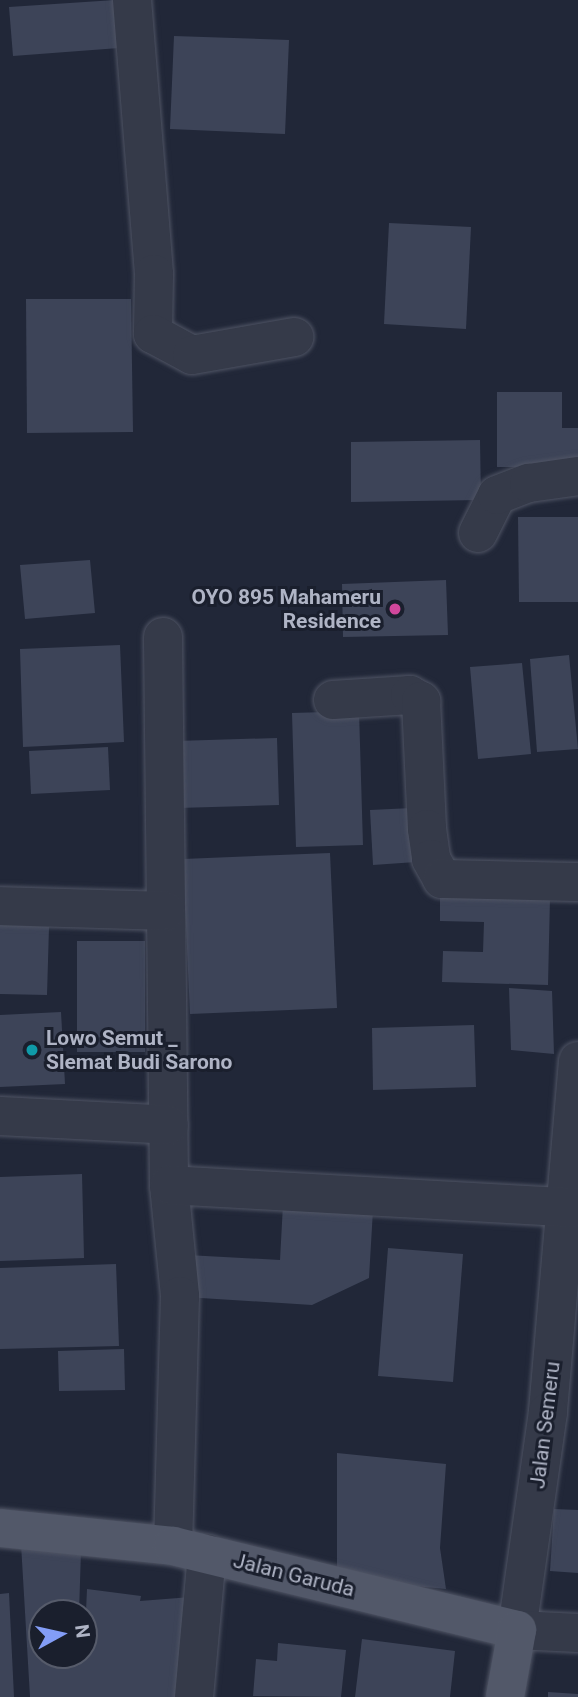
<!DOCTYPE html>
<html>
<head>
<meta charset="utf-8">
<style>
  body { margin:0 }
  #map { position:relative; width:578px; height:1697px; overflow:hidden; background:#212738; font-family:Roboto,sans-serif }
  div>[style] { position:absolute }
  .building>* { inset:0; background:#3d4458 }
  .roads { filter:drop-shadow(0 0 2px #4f5464) drop-shadow(0 0 2px #4f5464) }
  .minor>* { height:38px; margin:-19px; padding:0 19px; transform-origin:19px; border-radius:19px; background:#353a49 }
  .major>* { height:38px; margin:-19px; padding:0 19px; transform-origin:19px; border-radius:19px; background:#525869 }
  .dots>* { width:19px; height:19px; translate:-50% -50%; box-sizing:border-box; border:4px solid #1a1f2d; border-radius:50% }
  span { translate:-50% -50%; white-space:nowrap; text-align:center; line-height:1.15; -webkit-text-stroke:6px #1a1f2d; paint-order:stroke }
  .poi-label { font-size:21px; color:#afb4c5; font-weight:700 }
  .right { translate:-100% -50%; text-align:right }
  .left { translate:0 -50%; text-align:left }
  .street-label { font-size:21px; color:#afb4c5 }
  .north { position:absolute; left:28px; top:1599px; width:70px; height:70px; box-sizing:border-box; background:#1a1f2d; border:2px solid #565b6a; border-radius:50%; rotate:82deg; font-size:19px; font-weight:700; line-height:28px; text-align:center; color:#afb4c5 }
  .north::after { content:''; display:block; margin:auto; width:24px; height:32px; background:#839df7; clip-path:polygon(50% 0,100% 100%,50% 72%,0 100%) }
</style>
</head>
<body>
<div id="map">
  <div class="building">
    <div style="clip-path:polygon(115px 0,119px 48px,13px 56px,9px 7px)"></div>
    <div style="clip-path:polygon(174px 36px,289px 40px,285px 134px,170px 129px)"></div>
    <div style="clip-path:polygon(389px 223px,471px 227px,466px 329px,384px 324px)"></div>
    <div style="clip-path:polygon(26px 299px,131px 299px,133px 432px,27px 433px)"></div>
    <div style="clip-path:polygon(497px 392px,562px 392px,562px 428px,578px 428px,578px 467px,497px 467px)"></div>
    <div style="clip-path:polygon(480px 440px,481px 500px,351px 502px,351px 442px)"></div>
    <div style="clip-path:polygon(518px 517px,578px 517px,578px 602px,519px 602px)"></div>
    <div style="clip-path:polygon(90px 560px,95px 613px,25px 619px,20px 565px)"></div>
    <div style="clip-path:polygon(446px 580px,448px 635px,343px 637px,342px 584px)"></div>
    <div style="clip-path:polygon(120px 645px,124px 742px,23px 747px,20px 649px)"></div>
    <div style="clip-path:polygon(569px 655px,578px 749px,537px 752px,530px 659px)"></div>
    <div style="clip-path:polygon(522px 663px,531px 754px,478px 759px,470px 667px)"></div>
    <div style="clip-path:polygon(359px 711px,363px 845px,296px 847px,292px 713px)"></div>
    <div style="clip-path:polygon(277px 738px,279px 805px,178px 808px,176px 741px)"></div>
    <div style="clip-path:polygon(108px 747px,110px 790px,31px 794px,29px 751px)"></div>
    <div style="clip-path:polygon(412px 808px,416px 862px,373px 865px,370px 810px)"></div>
    <div style="clip-path:polygon(330px 853px,337px 1008px,190px 1014px,183px 859px)"></div>
    <div style="clip-path:polygon(440px 896px,550px 898px,548px 985px,442px 982px,443px 951px,483px 952px,484px 922px,440px 921px)"></div>
    <div style="clip-path:polygon(0 925px,49px 927px,47px 995px,0 994px)"></div>
    <div style="clip-path:polygon(77px 941px,145px 941px,145px 1052px,77px 1052px)"></div>
    <div style="clip-path:polygon(509px 988px,552px 991px,554px 1054px,511px 1050px)"></div>
    <div style="clip-path:polygon(61px 1012px,65px 1084px,0 1087px,0 1015px)"></div>
    <div style="clip-path:polygon(474px 1025px,476px 1087px,373px 1090px,372px 1028px)"></div>
    <div style="clip-path:polygon(82px 1174px,84px 1258px,0 1261px,0 1177px)"></div>
    <div style="clip-path:polygon(283px 1204px,373px 1210px,369px 1278px,312px 1305px,185px 1297px,187px 1255px,280px 1260px)"></div>
    <div style="clip-path:polygon(388px 1248px,463px 1254px,453px 1382px,378px 1376px)"></div>
    <div style="clip-path:polygon(116px 1264px,119px 1346px,0 1349px,0 1268px)"></div>
    <div style="clip-path:polygon(124px 1349px,125px 1390px,59px 1391px,58px 1351px)"></div>
    <div style="clip-path:polygon(337px 1453px,446px 1464px,440px 1548px,446px 1589px,337px 1579px)"></div>
    <div style="clip-path:polygon(554px 1509px,578px 1510px,578px 1573px,550px 1571px)"></div>
    <div style="clip-path:polygon(21px 1544px,81px 1551px,79px 1613px,42px 1613px,42px 1655px,78px 1655px,78px 1666px,80px 1655px,84px 1655px,87px 1589px,141px 1596px,140px 1601px,191px 1597px,183px 1697px,30px 1697px)"></div>
    <div style="clip-path:polygon(9px 1593px,14px 1697px,0 1697px,0 1594px)"></div>
    <div style="clip-path:polygon(362px 1639px,455px 1651px,450px 1697px,355px 1697px)"></div>
    <div style="clip-path:polygon(278px 1643px,346px 1650px,341px 1697px,253px 1696px,256px 1659px,277px 1661px)"></div>
    <div style="clip-path:polygon(548px 1692px,578px 1694px,578px 1697px,548px 1697px)"></div>
  </div>
  <div class="roads">
    <div class="minor">
      <div style="left:132px;top:0;width:275px;rotate:85.4deg"></div>
      <div style="left:154px;top:274px;width:60px;rotate:91deg"></div>
      <div style="left:153px;top:334px;width:44px;rotate:28.3deg"></div>
      <div style="left:192px;top:355px;width:104px;rotate:-10deg"></div>
      <div style="left:478px;top:533px;width:42px;rotate:-63.4deg"></div>
      <div style="left:497px;top:495px;width:34px;rotate:-21deg"></div>
      <div style="left:529px;top:483px;width:49px;rotate:-8.1deg"></div>
      <div style="left:163px;top:637px;width:548px;rotate:89.37deg"></div>
      <div style="left:169px;top:1185px;width:112px;rotate:84.3deg"></div>
      <div style="left:180px;top:1296px;width:250px;rotate:91.6deg"></div>
      <div style="left:333px;top:700px;width:77px;rotate:-3.7deg"></div>
      <div style="left:410px;top:695px;width:13px;rotate:29deg"></div>
      <div style="left:421px;top:701px;width:128px;rotate:87.3deg"></div>
      <div style="left:427px;top:829px;width:30px;rotate:82deg"></div>
      <div style="left:431px;top:859px;width:23px;rotate:61deg"></div>
      <div style="left:442px;top:879px;width:136px;rotate:1.3deg"></div>
      <div style="left:0;top:906px;width:166px;rotate:1.7deg"></div>
      <div style="left:578px;top:1061px;width:352px;rotate:94.9deg"></div>
      <div style="left:548px;top:1412px;width:220px;rotate:98.1deg"></div>
      <div style="left:517px;top:1630px;width:61px;rotate:2.8deg"></div>
      <div style="left:0;top:1116px;width:169px;rotate:3deg"></div>
      <div style="left:169px;top:1185px;width:410px;rotate:3.2deg"></div>
      <div style="left:194px;top:1697px;width:144px;rotate:-84.8deg"></div>
    </div>
    <div class="major">
      <div style="left:0;top:1528px;width:174px;rotate:5.9deg"></div>
      <div style="left:173px;top:1546px;width:354px;rotate:13.7deg"></div>
      <div style="left:517px;top:1630px;width:68px;rotate:100.2deg"></div>
    </div>
  </div>
  <div class="dots">
    <div style="left:395px;top:609px;background:#d1479c"></div>
    <div style="left:32px;top:1050px;background:#0f9aa8"></div>
  </div>
  <div class="poi-label">
    <span class="right" style="left:381px;top:609px">OYO 895 Mahameru<br>Residence</span>
    <span class="left" style="left:46px;top:1050px">Lowo Semut _<br>Slemat Budi Sarono</span>
  </div>
  <div class="street-label">
    <span style="left:545px;top:1425px;rotate:-83deg">Jalan Semeru</span>
    <span style="left:294px;top:1575px;rotate:14deg">Jalan Garuda</span>
  </div>
  <div class="north">N</div>
</div>
</body>
</html>
